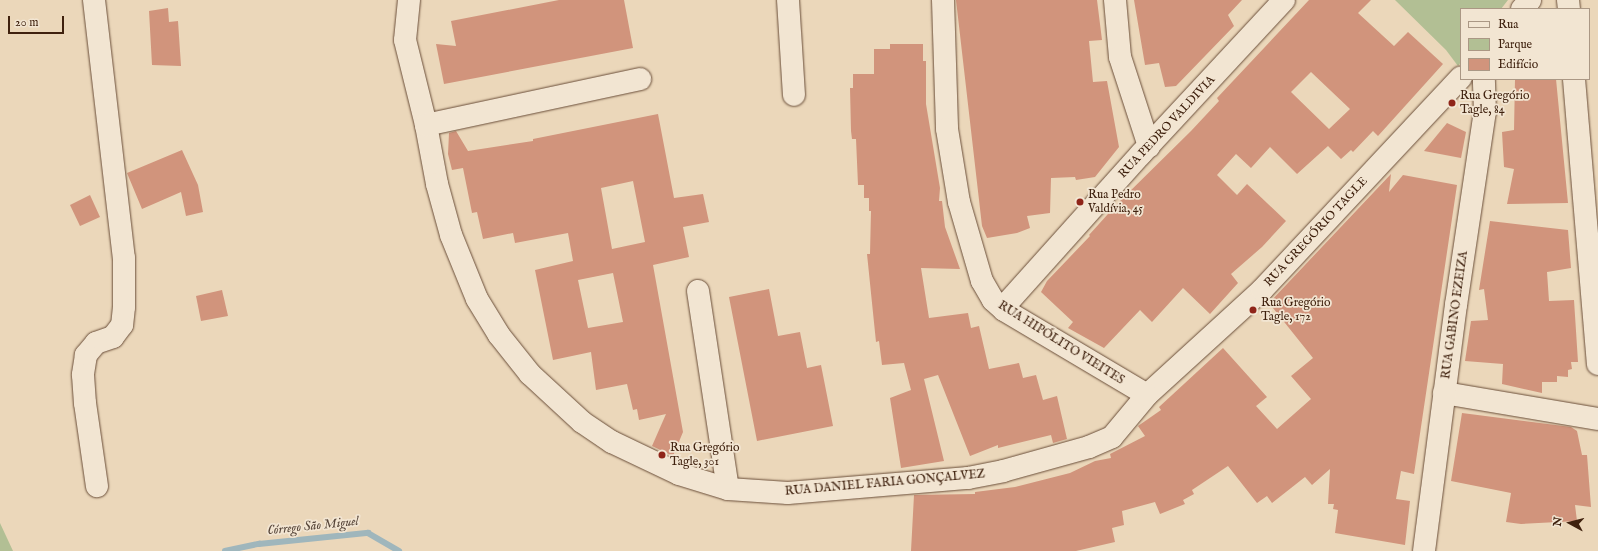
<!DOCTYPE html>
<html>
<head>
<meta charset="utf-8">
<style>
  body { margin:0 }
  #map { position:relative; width:1598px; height:551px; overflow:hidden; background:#ebd7ba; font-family:"IM FELL English",serif }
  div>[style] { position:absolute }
  .green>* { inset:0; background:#b2bf94 }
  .stream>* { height:5.5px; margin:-2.75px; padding:0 2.75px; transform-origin:2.75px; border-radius:2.75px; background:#9fb6bc }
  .building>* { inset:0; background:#d1947c }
  .roads { filter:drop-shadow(0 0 1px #6a4e39) drop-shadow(0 0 1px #6a4e39) }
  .minor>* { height:22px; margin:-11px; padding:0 11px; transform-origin:11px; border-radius:11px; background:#f2e5d2 }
  .dots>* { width:11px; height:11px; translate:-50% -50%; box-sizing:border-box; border:2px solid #f2e5d2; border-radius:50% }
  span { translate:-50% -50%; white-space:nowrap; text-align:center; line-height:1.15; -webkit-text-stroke:3.5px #f2e5d2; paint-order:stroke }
  .poi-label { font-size:12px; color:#3f210e }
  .left { translate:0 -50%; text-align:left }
  .street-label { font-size:12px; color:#3f210e }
  .water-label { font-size:13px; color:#57463a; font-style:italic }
  .legend { position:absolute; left:1460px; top:8px; width:130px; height:72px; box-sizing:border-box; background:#f2e5d2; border:1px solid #aa9784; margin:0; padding:5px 7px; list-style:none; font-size:12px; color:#3f210e }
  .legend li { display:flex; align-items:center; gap:8px; height:20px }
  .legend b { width:20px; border:1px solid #aa9784 }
  .north { position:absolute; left:1550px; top:503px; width:40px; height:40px; -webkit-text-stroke:3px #f2e5d2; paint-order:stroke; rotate:277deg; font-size:11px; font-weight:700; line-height:16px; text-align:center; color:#3f210e }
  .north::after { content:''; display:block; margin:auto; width:14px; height:18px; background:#3f210e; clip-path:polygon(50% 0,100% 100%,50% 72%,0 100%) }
  .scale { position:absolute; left:8px; top:16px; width:56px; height:18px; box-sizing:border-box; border:2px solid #3f210e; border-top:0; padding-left:5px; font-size:12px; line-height:14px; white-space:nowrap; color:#3f210e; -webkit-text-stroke:3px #f2e5d2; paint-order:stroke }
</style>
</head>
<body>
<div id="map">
  <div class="green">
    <div style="clip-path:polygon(1395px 0,1508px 0,1501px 9px,1461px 9px,1461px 62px,1458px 66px,1446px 50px)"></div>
    <div style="clip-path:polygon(0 523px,13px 551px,0 551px)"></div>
  </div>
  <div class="stream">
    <div style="left:225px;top:551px;width:35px;rotate:-12deg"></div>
    <div style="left:259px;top:544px;width:110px;rotate:-5.8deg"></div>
    <div style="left:368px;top:533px;width:36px;rotate:30deg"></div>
  </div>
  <div class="building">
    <div style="clip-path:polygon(559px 0,624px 0,633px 48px,444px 84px,436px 44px,456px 46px,451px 21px)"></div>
    <div style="clip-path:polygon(956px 0,1097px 0,1102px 40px,1089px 41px,1093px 82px,1107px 81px,1119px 147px,1095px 177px,1076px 180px,1075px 177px,1051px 178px,1050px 213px,1027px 216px,1030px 228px,1017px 233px,987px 238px,982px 226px)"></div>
    <div style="clip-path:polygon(1134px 0,1242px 0,1228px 15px,1234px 26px,1176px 86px,1165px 87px,1159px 63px,1145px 65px)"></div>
    <div style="clip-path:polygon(evenodd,1309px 0,1371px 0,1358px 13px,1394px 46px,1408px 32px,1443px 64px,1378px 136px,1373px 131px,1353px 152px,1351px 150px,1341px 159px,1328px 146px,1297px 174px,1270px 147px,1251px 168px,1236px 154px,1217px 175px,1237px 195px,1247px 184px,1286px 221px,1262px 247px,1231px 274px,1238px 283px,1210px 314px,1183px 288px,1152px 322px,1140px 310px,1104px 348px,1068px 328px,1073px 322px,1041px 292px,1047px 281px,1090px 236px,1089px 235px,1117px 204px,1191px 131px,1219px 101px,1217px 98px,1309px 0,1311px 72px,1350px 109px,1329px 129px,1291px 92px,1311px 72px)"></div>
    <div style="clip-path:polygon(168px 8px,169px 22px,178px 21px,181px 66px,152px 65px,149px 11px)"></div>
    <div style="clip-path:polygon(890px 44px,923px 44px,923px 61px,926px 61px,926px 104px,940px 188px,939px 201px,942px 201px,945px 227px,960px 269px,921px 268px,929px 318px,968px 313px,971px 328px,979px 326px,989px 369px,1019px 363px,1023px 378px,1036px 375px,1043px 400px,1057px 396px,1067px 439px,1053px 443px,1051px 435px,998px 448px,998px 445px,970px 456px,938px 375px,924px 379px,944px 461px,901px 468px,890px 398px,911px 390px,904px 363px,882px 365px,879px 341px,876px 342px,867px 254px,870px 254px,871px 211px,869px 211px,869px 198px,864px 198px,864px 185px,858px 185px,856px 139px,852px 139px,851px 131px,850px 88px,853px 88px,853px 74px,874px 74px,874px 49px,890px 49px)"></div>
    <div style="clip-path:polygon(1515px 79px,1556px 79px,1568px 203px,1507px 204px,1514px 169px,1504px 167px,1502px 132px,1514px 130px)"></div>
    <div style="clip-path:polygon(evenodd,658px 114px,674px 198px,703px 194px,709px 222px,683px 227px,689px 257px,653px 265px,683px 432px,673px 456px,652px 446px,666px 414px,639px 420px,637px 409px,633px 410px,627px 384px,596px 390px,591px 352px,553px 360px,535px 270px,573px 261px,568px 233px,515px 243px,513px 233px,483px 239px,477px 212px,472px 213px,463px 168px,452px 170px,448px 154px,449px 133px,456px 131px,468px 151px,533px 141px,533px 139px,658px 114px,633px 181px,645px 242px,612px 249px,601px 188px,633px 181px,658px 114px,613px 273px,623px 322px,588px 328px,578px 280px,613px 273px)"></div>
    <div style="clip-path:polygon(1447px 123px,1466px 132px,1461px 158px,1424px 151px)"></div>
    <div style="clip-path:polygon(182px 150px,198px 185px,203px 212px,186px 216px,181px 192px,142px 209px,127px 173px)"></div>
    <div style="clip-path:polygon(1391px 174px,1389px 192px,1403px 175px,1457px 185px,1414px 474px,1401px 471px,1396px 499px,1410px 501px,1405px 545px,1335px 533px,1338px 510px,1333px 509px,1334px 504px,1328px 504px,1330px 469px,1312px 485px,1305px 477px,1272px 503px,1267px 496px,1257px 503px,1228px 466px,1192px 490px,1194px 494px,1183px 500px,1185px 504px,1160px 514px,1155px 502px,1122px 511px,1124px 525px,1112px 528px,1115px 542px,1076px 551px,911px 551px,914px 495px,975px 494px,975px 492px,1015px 487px,1070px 473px,1095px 461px,1111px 458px,1110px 454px,1145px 436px,1138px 426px,1161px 410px,1159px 407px,1223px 348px,1267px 397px,1256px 406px,1277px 429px,1311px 399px,1291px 376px,1313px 358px,1269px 303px)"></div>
    <div style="clip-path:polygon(90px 195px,100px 217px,80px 226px,70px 205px)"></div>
    <div style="clip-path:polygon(1490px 221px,1568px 230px,1571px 268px,1547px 272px,1549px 301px,1574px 300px,1578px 362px,1571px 362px,1572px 369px,1568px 370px,1568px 377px,1557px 376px,1557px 382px,1542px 382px,1542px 393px,1502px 384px,1503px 364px,1465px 361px,1471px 321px,1488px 320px,1484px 289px,1479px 290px)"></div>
    <div style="clip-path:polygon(769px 289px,778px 336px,800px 332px,807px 368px,821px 365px,833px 426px,757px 441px,729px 297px)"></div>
    <div style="clip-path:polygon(222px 290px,228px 316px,201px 321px,196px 296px)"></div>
    <div style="clip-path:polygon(1462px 413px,1571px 427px,1577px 431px,1582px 455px,1587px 455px,1591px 507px,1575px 505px,1577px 521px,1521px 524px,1506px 522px,1511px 493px,1451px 481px)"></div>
  </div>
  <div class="roads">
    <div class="minor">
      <div style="left:94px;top:0;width:260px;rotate:83.4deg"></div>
      <div style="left:124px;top:258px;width:49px;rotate:90deg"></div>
      <div style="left:124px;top:307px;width:18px;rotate:96deg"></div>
      <div style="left:122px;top:325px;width:15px;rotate:127deg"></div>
      <div style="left:113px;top:337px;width:18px;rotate:161deg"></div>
      <div style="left:96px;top:343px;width:16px;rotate:130deg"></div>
      <div style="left:86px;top:355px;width:20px;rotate:99deg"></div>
      <div style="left:83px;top:375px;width:28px;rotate:86deg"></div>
      <div style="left:85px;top:403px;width:84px;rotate:81.8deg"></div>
      <div style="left:409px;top:0;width:40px;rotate:95.7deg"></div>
      <div style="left:405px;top:40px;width:88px;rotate:76.1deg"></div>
      <div style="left:426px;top:125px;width:60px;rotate:79.4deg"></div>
      <div style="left:437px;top:184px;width:53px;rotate:74.6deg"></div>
      <div style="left:451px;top:235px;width:69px;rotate:67.9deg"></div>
      <div style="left:477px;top:299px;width:42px;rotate:58.6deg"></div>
      <div style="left:499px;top:335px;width:50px;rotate:51.5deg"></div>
      <div style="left:530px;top:374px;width:71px;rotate:42.7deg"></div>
      <div style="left:582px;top:422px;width:36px;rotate:34deg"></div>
      <div style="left:612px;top:442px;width:74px;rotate:25.5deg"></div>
      <div style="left:679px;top:474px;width:51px;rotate:17deg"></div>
      <div style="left:728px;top:489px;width:60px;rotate:3.8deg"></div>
      <div style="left:788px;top:493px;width:181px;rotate:-4.8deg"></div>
      <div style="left:968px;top:478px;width:36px;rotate:-11deg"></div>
      <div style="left:1003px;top:471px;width:89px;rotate:-15.6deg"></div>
      <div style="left:1089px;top:447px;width:25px;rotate:-23deg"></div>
      <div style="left:1112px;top:437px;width:55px;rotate:-50.2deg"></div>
      <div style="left:1147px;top:395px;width:156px;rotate:-42.4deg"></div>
      <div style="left:1262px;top:290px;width:291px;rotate:-46.9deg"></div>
      <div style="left:788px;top:0;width:95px;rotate:86.4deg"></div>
      <div style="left:943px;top:0;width:129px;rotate:88.2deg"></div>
      <div style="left:947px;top:129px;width:74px;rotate:80.7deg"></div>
      <div style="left:959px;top:202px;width:82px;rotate:73.8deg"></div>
      <div style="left:982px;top:281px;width:22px;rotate:60deg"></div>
      <div style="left:993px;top:300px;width:15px;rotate:42deg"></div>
      <div style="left:1004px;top:310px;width:166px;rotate:30.7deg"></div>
      <div style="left:1115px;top:0;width:57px;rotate:85deg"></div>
      <div style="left:1120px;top:57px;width:94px;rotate:72deg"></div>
      <div style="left:1568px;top:0;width:9px;rotate:84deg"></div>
      <div style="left:1522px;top:9px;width:12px;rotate:-48deg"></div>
      <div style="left:1574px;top:79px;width:286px;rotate:85.2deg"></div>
      <div style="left:426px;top:125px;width:219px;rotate:-12.1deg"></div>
      <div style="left:698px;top:291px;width:200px;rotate:81.4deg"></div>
      <div style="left:1004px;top:310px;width:10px;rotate:-61deg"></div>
      <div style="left:1009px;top:301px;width:198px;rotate:-48.1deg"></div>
      <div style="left:1141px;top:154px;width:210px;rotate:-47.1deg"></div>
      <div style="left:1444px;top:393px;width:156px;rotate:9.6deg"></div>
      <div style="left:1424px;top:551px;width:248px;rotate:-82.6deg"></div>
      <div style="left:1456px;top:305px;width:195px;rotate:-81.5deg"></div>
      <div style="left:1485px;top:112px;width:33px;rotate:-92deg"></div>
    </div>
  </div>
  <div class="dots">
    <div style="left:1452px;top:103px;background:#8f2418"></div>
    <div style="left:1080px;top:202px;background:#8f2418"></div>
    <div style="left:1253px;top:310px;background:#8f2418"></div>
    <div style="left:662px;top:455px;background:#8f2418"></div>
  </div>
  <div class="poi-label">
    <span class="left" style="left:1460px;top:103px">Rua Gregório<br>Tagle, 84</span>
    <span class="left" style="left:1088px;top:202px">Rua Pedro<br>Valdívia, 45</span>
    <span class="left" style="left:1261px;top:310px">Rua Gregório<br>Tagle, 172</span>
    <span class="left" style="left:670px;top:455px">Rua Gregório<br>Tagle, 301</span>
  </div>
  <div class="street-label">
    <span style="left:1167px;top:127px;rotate:-47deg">RUA PEDRO VALDIVIA</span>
    <span style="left:1316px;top:232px;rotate:-47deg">RUA GREGÓRIO TAGLE</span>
    <span style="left:1455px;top:315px;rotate:-82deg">RUA GABINO EZEIZA</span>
    <span style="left:1061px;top:343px;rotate:32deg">RUA HIPÓLITO VIEITES</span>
    <span style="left:885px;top:483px;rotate:-5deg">RUA DANIEL FARIA GONÇALVEZ</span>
  </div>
  <div class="water-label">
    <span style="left:313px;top:527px;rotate:-6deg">Córrego São Miguel</span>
  </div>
  <ul class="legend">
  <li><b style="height:5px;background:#f2e5d2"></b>Rua</li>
  <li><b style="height:11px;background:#b2bf94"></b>Parque</li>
  <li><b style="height:11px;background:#d1947c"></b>Edifício</li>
  </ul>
  <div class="north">N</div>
  <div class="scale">20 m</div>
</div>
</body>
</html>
